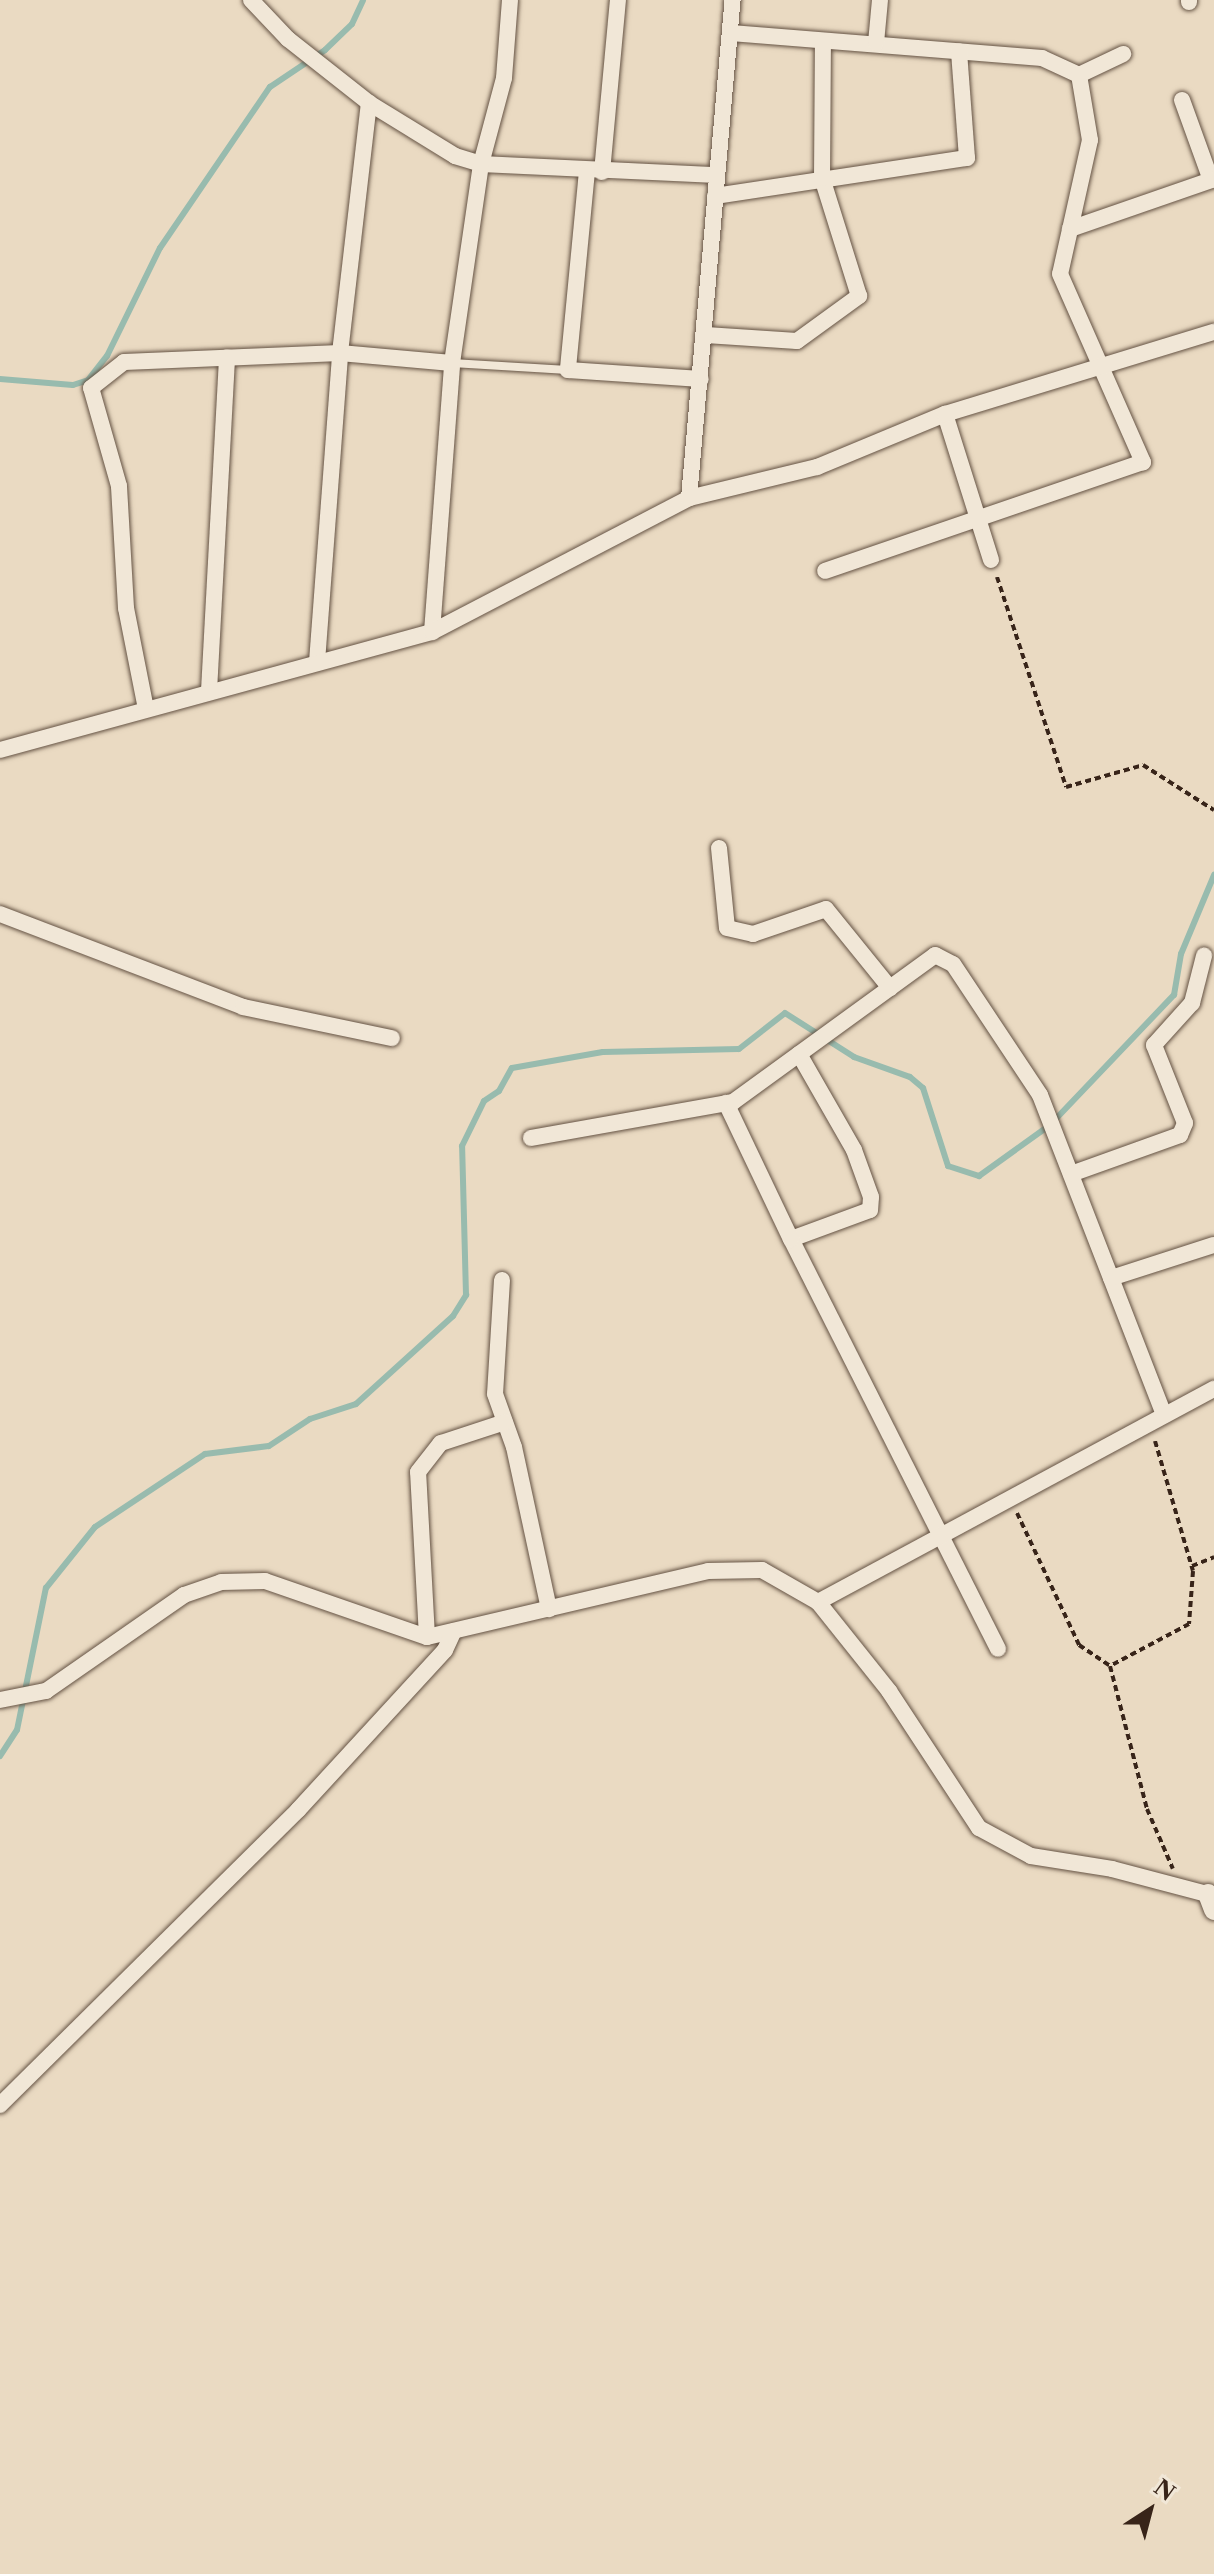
<!DOCTYPE html>
<html>
<head>
<meta charset="utf-8">
<style>
  body { margin:0 }
  #map { position:relative; width:1214px; height:2574px; overflow:hidden; background:#eadac2; font-family:"Libre Caslon Text",serif }
  div>[style] { position:absolute }
  .stream>* { height:6px; margin:-3px; padding:0 3px; transform-origin:3px; border-radius:3px; background:#98bbae }
  .path>* { height:4px; margin-top:-2px; transform-origin:0; background:repeating-linear-gradient(90deg,#382419 0 6px,transparent 0 10px) }
  .roads { filter:drop-shadow(0 0 2px #645243) drop-shadow(0 0 2px #645243) }
  .service>* { height:8px; margin:-4px; padding:0 4px; transform-origin:4px; border-radius:4px; background:#f1e7d7 }
  .minor>* { height:16px; margin:-8px; padding:0 8px; transform-origin:8px; border-radius:8px; background:#f1e7d7 }
  .tertiary>* { height:20px; margin:-10px; padding:0 10px; transform-origin:10px; border-radius:10px; background:#f1e7d7 }
  span { translate:-50% -50%; white-space:nowrap; text-align:center; line-height:1.15; -webkit-text-stroke:8px #f1e7d7; paint-order:stroke }
  .north { position:absolute; left:1110px; top:2470px; width:80px; height:80px; -webkit-text-stroke:6px #f1e7d7; paint-order:stroke; rotate:36deg; font-size:22px; font-weight:700; line-height:32px; text-align:center; color:#382419 }
  .north::after { content:''; display:block; margin:auto; width:28px; height:36px; background:#382419; clip-path:polygon(50% 0,100% 100%,50% 72%,0 100%) }
</style>
</head>
<body>
<div id="map">
  <div class="stream">
    <div style="left:0;top:379px;width:73px;rotate:4.7deg"></div>
    <div style="left:73px;top:385px;width:16px;rotate:-18deg"></div>
    <div style="left:88px;top:380px;width:31px;rotate:-52deg"></div>
    <div style="left:107px;top:356px;width:120px;rotate:-63.9deg"></div>
    <div style="left:160px;top:248px;width:195px;rotate:-55.7deg"></div>
    <div style="left:270px;top:87px;width:66px;rotate:-33.9deg"></div>
    <div style="left:325px;top:50px;width:37px;rotate:-44deg"></div>
    <div style="left:352px;top:24px;width:26px;rotate:-65deg"></div>
    <div style="left:0;top:1756px;width:31px;rotate:-57deg"></div>
    <div style="left:17px;top:1730px;width:145px;rotate:-78.5deg"></div>
    <div style="left:46px;top:1588px;width:78px;rotate:-51.2deg"></div>
    <div style="left:95px;top:1527px;width:132px;rotate:-33.6deg"></div>
    <div style="left:205px;top:1454px;width:64px;rotate:-7.1deg"></div>
    <div style="left:269px;top:1446px;width:49px;rotate:-33.4deg"></div>
    <div style="left:310px;top:1419px;width:48px;rotate:-18.1deg"></div>
    <div style="left:356px;top:1404px;width:131px;rotate:-42.2deg"></div>
    <div style="left:453px;top:1316px;width:25px;rotate:-58deg"></div>
    <div style="left:466px;top:1295px;width:149px;rotate:-91.5deg"></div>
    <div style="left:462px;top:1146px;width:50px;rotate:-63.9deg"></div>
    <div style="left:484px;top:1101px;width:18px;rotate:-34deg"></div>
    <div style="left:499px;top:1091px;width:26px;rotate:-61deg"></div>
    <div style="left:512px;top:1068px;width:92px;rotate:-10deg"></div>
    <div style="left:603px;top:1052px;width:136px;rotate:-1.3deg"></div>
    <div style="left:739px;top:1049px;width:58px;rotate:-38deg"></div>
    <div style="left:785px;top:1013px;width:82px;rotate:32.5deg"></div>
    <div style="left:854px;top:1057px;width:59px;rotate:19.7deg"></div>
    <div style="left:910px;top:1077px;width:17px;rotate:40deg"></div>
    <div style="left:923px;top:1088px;width:82px;rotate:72.2deg"></div>
    <div style="left:948px;top:1166px;width:33px;rotate:18deg"></div>
    <div style="left:979px;top:1176px;width:87px;rotate:-35.7deg"></div>
    <div style="left:1050px;top:1125px;width:180px;rotate:-46.4deg"></div>
    <div style="left:1174px;top:995px;width:42px;rotate:-80.3deg"></div>
    <div style="left:1181px;top:954px;width:86px;rotate:-67.3deg"></div>
  </div>
  <div class="path">
    <div style="left:997px;top:577px;width:221px;rotate:71.8deg"></div>
    <div style="left:1066px;top:787px;width:80px;rotate:-15.9deg"></div>
    <div style="left:1143px;top:765px;width:84px;rotate:32.4deg"></div>
    <div style="left:1155px;top:1441px;width:135px;rotate:73.7deg"></div>
    <div style="left:1193px;top:1571px;width:53px;rotate:94.3deg"></div>
    <div style="left:1189px;top:1624px;width:89px;rotate:152deg"></div>
    <div style="left:1110px;top:1666px;width:148px;rotate:75.5deg"></div>
    <div style="left:1147px;top:1809px;width:65px;rotate:66.6deg"></div>
    <div style="left:1017px;top:1513px;width:146px;rotate:64.8deg"></div>
    <div style="left:1079px;top:1645px;width:37px;rotate:34deg"></div>
    <div style="left:1192px;top:1566px;width:24px;rotate:-22deg"></div>
  </div>
  <div class="roads">
    <div class="service">
      <div style="left:452px;top:363px;width:116px;rotate:3.5deg"></div>
    </div>
    <div class="minor">
      <div style="left:251px;top:0;width:54px;rotate:46.5deg"></div>
      <div style="left:288px;top:39px;width:103px;rotate:38.3deg"></div>
      <div style="left:369px;top:103px;width:101px;rotate:31.6deg"></div>
      <div style="left:455px;top:156px;width:27px;rotate:17deg"></div>
      <div style="left:481px;top:164px;width:236px;rotate:2.7deg"></div>
      <div style="left:1189px;top:0;width:2px;rotate:90deg"></div>
      <div style="left:731px;top:33px;width:312px;rotate:4.6deg"></div>
      <div style="left:1042px;top:58px;width:41px;rotate:24.7deg"></div>
      <div style="left:1079px;top:75px;width:66px;rotate:80.4deg"></div>
      <div style="left:1090px;top:140px;width:137px;rotate:102.6deg"></div>
      <div style="left:1060px;top:274px;width:206px;rotate:66.2deg"></div>
      <div style="left:1143px;top:462px;width:336px;rotate:161.1deg"></div>
      <div style="left:876px;top:43px;width:43px;rotate:-84.7deg"></div>
      <div style="left:1079px;top:75px;width:49px;rotate:-25.5deg"></div>
      <div style="left:1182px;top:100px;width:85px;rotate:70.1deg"></div>
      <div style="left:587px;top:171px;width:200px;rotate:95.5deg"></div>
      <div style="left:568px;top:370px;width:133px;rotate:3.9deg"></div>
      <div style="left:602px;top:172px;width:173px;rotate:-84.7deg"></div>
      <div style="left:715px;top:196px;width:255px;rotate:-8.6deg"></div>
      <div style="left:967px;top:158px;width:107px;rotate:-94.3deg"></div>
      <div style="left:1070px;top:229px;width:152px;rotate:-19.1deg"></div>
      <div style="left:706px;top:335px;width:91px;rotate:3.8deg"></div>
      <div style="left:797px;top:341px;width:77px;rotate:-36deg"></div>
      <div style="left:859px;top:296px;width:124px;rotate:-107.4deg"></div>
      <div style="left:822px;top:178px;width:136px;rotate:-89.6deg"></div>
      <div style="left:945px;top:414px;width:153px;rotate:72.5deg"></div>
      <div style="left:689px;top:498px;width:500px;rotate:-85deg"></div>
      <div style="left:432px;top:632px;width:270px;rotate:-85.7deg"></div>
      <div style="left:452px;top:363px;width:201px;rotate:-81.7deg"></div>
      <div style="left:481px;top:164px;width:89px;rotate:-75deg"></div>
      <div style="left:504px;top:78px;width:78px;rotate:-85.6deg"></div>
      <div style="left:317px;top:662px;width:310px;rotate:-85.7deg"></div>
      <div style="left:340px;top:353px;width:252px;rotate:-83.4deg"></div>
      <div style="left:209px;top:691px;width:334px;rotate:-86.9deg"></div>
      <div style="left:146px;top:709px;width:103px;rotate:-101.2deg"></div>
      <div style="left:126px;top:608px;width:122px;rotate:-93.3deg"></div>
      <div style="left:119px;top:486px;width:102px;rotate:-105.9deg"></div>
      <div style="left:91px;top:388px;width:42px;rotate:-38.2deg"></div>
      <div style="left:124px;top:362px;width:216px;rotate:-2.4deg"></div>
      <div style="left:340px;top:353px;width:112px;rotate:5.1deg"></div>
      <div style="left:0;top:750px;width:448px;rotate:-15.3deg"></div>
      <div style="left:432px;top:632px;width:290px;rotate:-27.5deg"></div>
      <div style="left:689px;top:498px;width:132px;rotate:-13.6deg"></div>
      <div style="left:817px;top:467px;width:139px;rotate:-22.5deg"></div>
      <div style="left:945px;top:414px;width:281px;rotate:-17deg"></div>
      <div style="left:719px;top:848px;width:80px;rotate:84.3deg"></div>
      <div style="left:727px;top:928px;width:27px;rotate:13deg"></div>
      <div style="left:753px;top:934px;width:77px;rotate:-18.9deg"></div>
      <div style="left:826px;top:909px;width:102px;rotate:51deg"></div>
      <div style="left:0;top:914px;width:260px;rotate:20.9deg"></div>
      <div style="left:243px;top:1007px;width:152px;rotate:11.8deg"></div>
      <div style="left:799px;top:1054px;width:111px;rotate:60.2deg"></div>
      <div style="left:854px;top:1150px;width:50px;rotate:70.1deg"></div>
      <div style="left:871px;top:1197px;width:13px;rotate:94deg"></div>
      <div style="left:870px;top:1210px;width:84px;rotate:159.8deg"></div>
      <div style="left:791px;top:1239px;width:459px;rotate:63.2deg"></div>
      <div style="left:726px;top:1103px;width:151px;rotate:64.5deg"></div>
      <div style="left:531px;top:1138px;width:205px;rotate:-10.1deg"></div>
      <div style="left:733px;top:1102px;width:250px;rotate:-36deg"></div>
      <div style="left:935px;top:955px;width:20px;rotate:27deg"></div>
      <div style="left:953px;top:964px;width:157px;rotate:56.4deg"></div>
      <div style="left:1040px;top:1095px;width:343px;rotate:68.8deg"></div>
      <div style="left:1071px;top:1174px;width:116px;rotate:-19.7deg"></div>
      <div style="left:1180px;top:1135px;width:13px;rotate:-67deg"></div>
      <div style="left:1185px;top:1123px;width:84px;rotate:-111.7deg"></div>
      <div style="left:1154px;top:1045px;width:57px;rotate:-47.9deg"></div>
      <div style="left:1192px;top:1003px;width:49px;rotate:-75.7deg"></div>
      <div style="left:1111px;top:1278px;width:108px;rotate:-17.8deg"></div>
      <div style="left:502px;top:1280px;width:114px;rotate:93.5deg"></div>
      <div style="left:495px;top:1394px;width:56px;rotate:70.3deg"></div>
      <div style="left:514px;top:1447px;width:166px;rotate:77.8deg"></div>
      <div style="left:818px;top:1602px;width:450px;rotate:-28.3deg"></div>
      <div style="left:427px;top:1637px;width:165px;rotate:-93.1deg"></div>
      <div style="left:418px;top:1472px;width:37px;rotate:-52deg"></div>
      <div style="left:441px;top:1443px;width:67px;rotate:-18.2deg"></div>
      <div style="left:0;top:1700px;width:47px;rotate:-11.1deg"></div>
      <div style="left:46px;top:1691px;width:168px;rotate:-34.8deg"></div>
      <div style="left:184px;top:1595px;width:39px;rotate:-19deg"></div>
      <div style="left:221px;top:1582px;width:44px;rotate:-1.3deg"></div>
      <div style="left:265px;top:1581px;width:171px;rotate:19.1deg"></div>
      <div style="left:427px;top:1637px;width:289px;rotate:-13.2deg"></div>
      <div style="left:708px;top:1571px;width:54px;rotate:-1.1deg"></div>
      <div style="left:762px;top:1570px;width:64px;rotate:29.7deg"></div>
      <div style="left:818px;top:1602px;width:114px;rotate:51.4deg"></div>
      <div style="left:889px;top:1691px;width:164px;rotate:56.7deg"></div>
      <div style="left:979px;top:1828px;width:59px;rotate:28.3deg"></div>
      <div style="left:1031px;top:1856px;width:82px;rotate:9.1deg"></div>
      <div style="left:1112px;top:1869px;width:106px;rotate:14.8deg"></div>
      <div style="left:0;top:2105px;width:419px;rotate:-44.7deg"></div>
      <div style="left:298px;top:1810px;width:217px;rotate:-47.4deg"></div>
      <div style="left:445px;top:1650px;width:21px;rotate:-65deg"></div>
    </div>
    <div class="tertiary">
      <div style="left:1208px;top:1894px;width:17px;rotate:69deg"></div>
    </div>
  </div>
  <div class="north">N</div>
</div>
</body>
</html>
